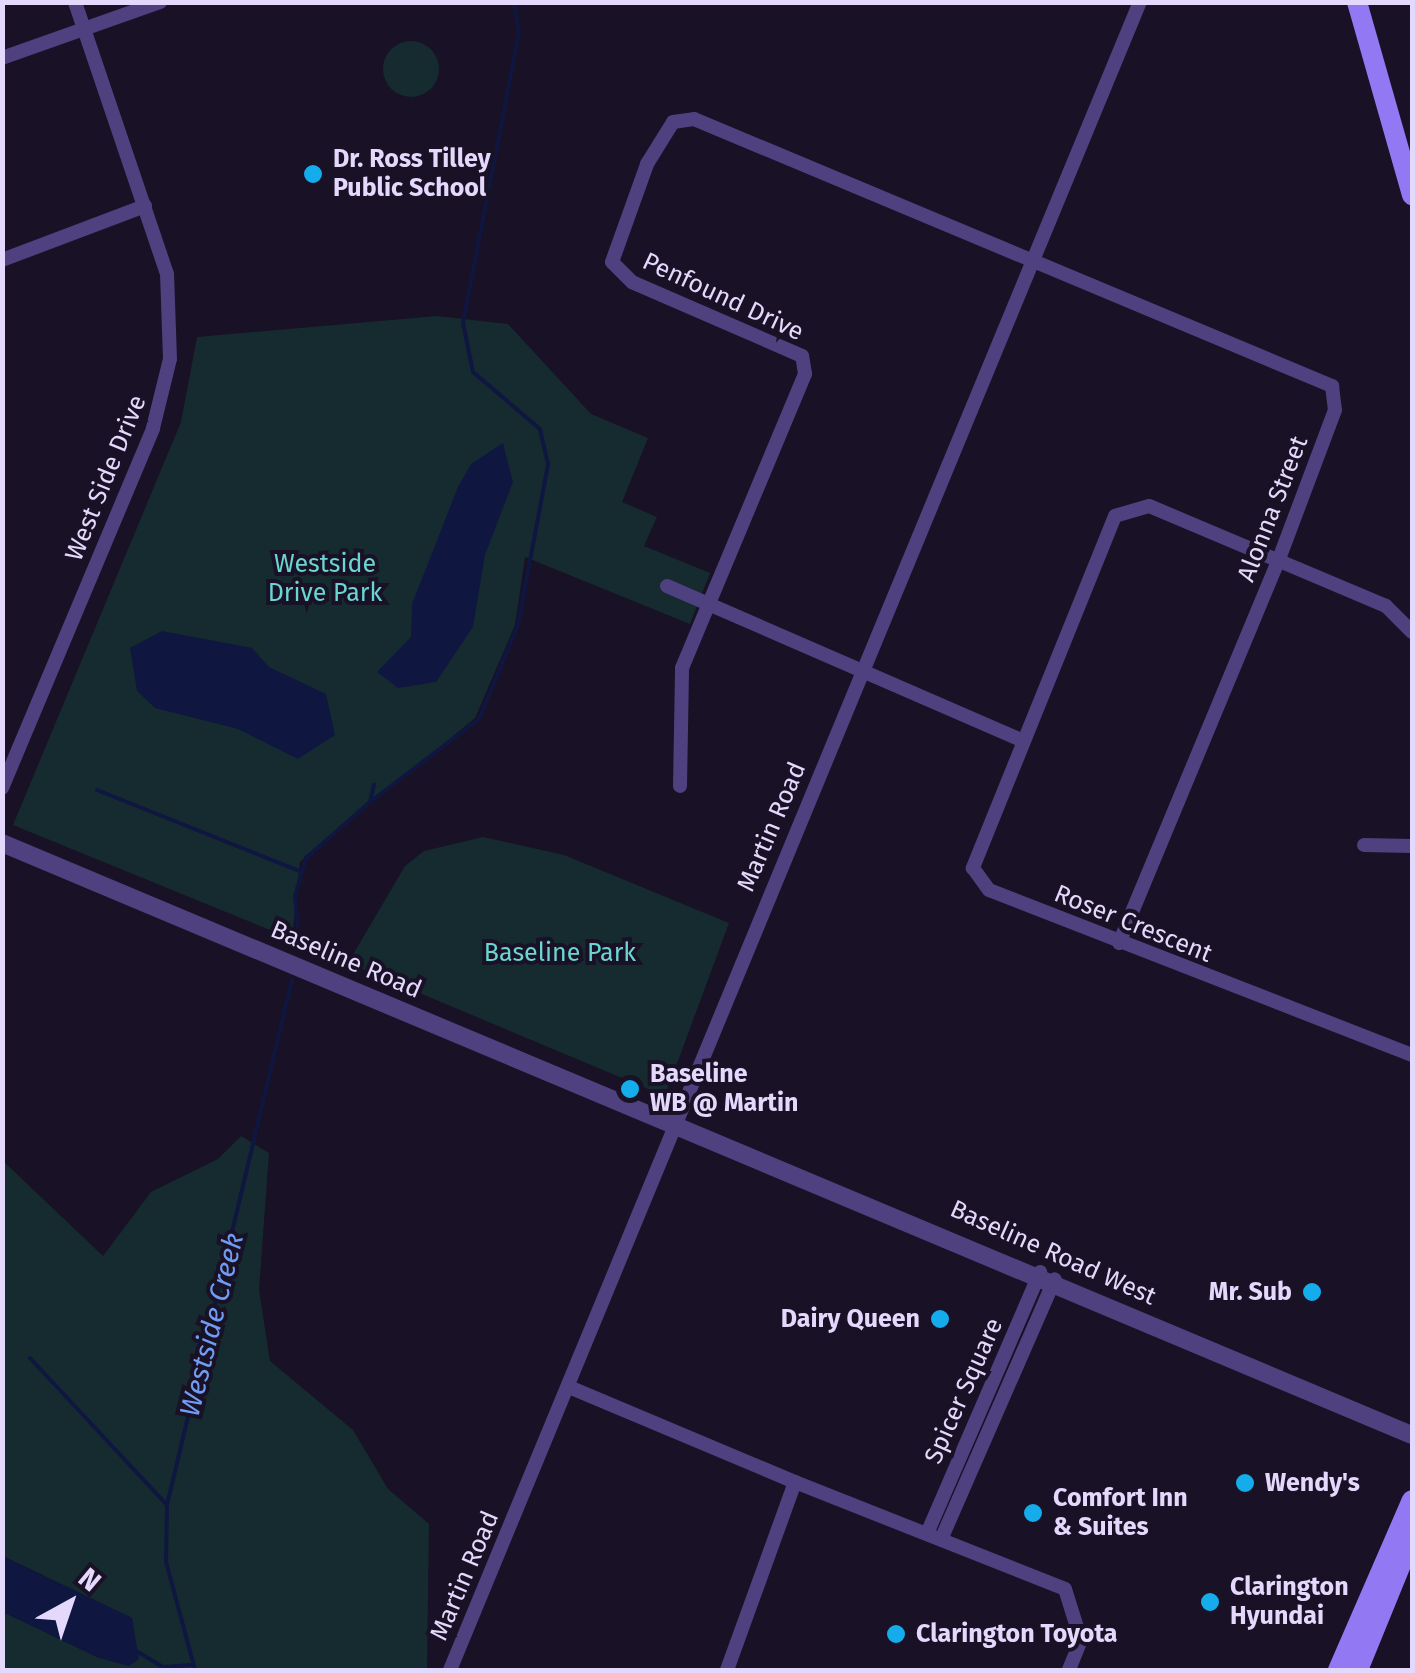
<!DOCTYPE html>
<html>
<head>
<meta charset="utf-8">
<style>
  body { margin:0 }
  #map { position:relative; width:1415px; height:1673px; overflow:hidden; background:#191125; font-family:"Fira Sans",sans-serif }
  div>[style] { position:absolute }
  .green>* { inset:0; background:#152b2f }
  .round { border-radius:50% }
  .water>* { inset:0; background:#0f1741 }
  .stream>* { height:4px; margin:-2px; padding:0 2px; transform-origin:2px; border-radius:2px; background:#0f1741 }
  .minor>* { height:14px; margin:-7px; padding:0 7px; transform-origin:7px; border-radius:7px; background:#4f4080 }
  .tertiary>* { height:18px; margin:-9px; padding:0 9px; transform-origin:9px; border-radius:9px; background:#4f4080 }
  .secondary>* { height:20px; margin:-10px; padding:0 10px; transform-origin:10px; border-radius:10px; background:#9378f4 }
  .dots>* { width:28px; height:28px; translate:-50% -50%; box-sizing:border-box; border:5px solid #191125; border-radius:50% }
  span { translate:-50% -50%; white-space:nowrap; text-align:center; line-height:1.15; -webkit-text-stroke:8px #191125; paint-order:stroke }
  .poi-label { font-size:25px; color:#e4d9fc; font-weight:700 }
  .left { translate:0 -50%; text-align:left }
  .right { translate:-100% -50%; text-align:right }
  .street-label { font-size:25px; color:#e4d9fc }
  .park-label { font-size:25px; color:#6ad6d1 }
  .water-label { font-size:28px; color:#709cf3; font-style:italic }
  .frame { position:absolute; inset:0; border:5px solid #e4d9fc; pointer-events:none }
  .north { position:absolute; left:20px; top:1553px; width:100px; height:100px; -webkit-text-stroke:8px #191125; paint-order:stroke; rotate:40deg; font-size:28px; font-weight:700; line-height:40px; text-align:center; color:#e4d9fc }
  .north::after { content:''; display:block; margin:auto; width:35px; height:45px; background:#e4d9fc; clip-path:polygon(50% 0,100% 100%,50% 72%,0 100%) }
</style>
</head>
<body>
<div id="map">
  <div class="green">
    <div class="round" style="left:383px;top:41px;width:56px;height:56px"></div>
    <div style="clip-path:polygon(437px 316px,508px 324px,591px 414px,648px 438px,622px 502px,657px 517px,644px 546px,710px 573px,690px 624px,525px 557px,515px 625px,475px 718px,300px 862px,292px 939px,13px 825px,181px 422px,197px 337px)"></div>
    <div style="clip-path:polygon(483px 837px,564px 855px,729px 923px,665px 1096px,348px 963px,405px 866px,424px 851px)"></div>
    <div style="clip-path:polygon(241px 1136px,269px 1153px,259px 1290px,270px 1361px,353px 1430px,388px 1489px,429px 1524px,427px 1670px,3px 1670px,3px 1612px,99px 1658px,132px 1618px,3px 1556px,2px 1160px,103px 1256px,151px 1192px,218px 1159px)"></div>
  </div>
  <div class="water">
    <div style="clip-path:polygon(503px 443px,513px 482px,485px 555px,473px 627px,436px 682px,398px 688px,377px 672px,411px 637px,412px 604px,458px 487px,471px 464px)"></div>
    <div style="clip-path:polygon(162px 631px,252px 648px,269px 667px,326px 694px,335px 735px,298px 759px,238px 729px,155px 708px,137px 691px,130px 648px)"></div>
    <div style="clip-path:polygon(2px 1556px,132px 1618px,139px 1659px,129px 1666px,99px 1658px,3px 1612px)"></div>
  </div>
  <div class="stream">
    <div style="left:97px;top:790px;width:219px;rotate:21.8deg"></div>
    <div style="left:370px;top:802px;width:137px;rotate:-37.3deg"></div>
    <div style="left:479px;top:719px;width:102px;rotate:-67.5deg"></div>
    <div style="left:518px;top:625px;width:164px;rotate:-79.4deg"></div>
    <div style="left:548px;top:464px;width:36px;rotate:-103deg"></div>
    <div style="left:540px;top:429px;width:88px;rotate:-139.6deg"></div>
    <div style="left:473px;top:372px;width:50px;rotate:-101.5deg"></div>
    <div style="left:463px;top:323px;width:295px;rotate:-79.1deg"></div>
    <div style="left:519px;top:33px;width:31px;rotate:-99deg"></div>
    <div style="left:299px;top:940px;width:44px;rotate:-95.2deg"></div>
    <div style="left:295px;top:896px;width:40px;rotate:-74deg"></div>
    <div style="left:306px;top:858px;width:85px;rotate:-41.2deg"></div>
    <div style="left:370px;top:802px;width:18px;rotate:-77deg"></div>
    <div style="left:30px;top:1358px;width:200px;rotate:47deg"></div>
    <div style="left:138px;top:1652px;width:29px;rotate:31deg"></div>
    <div style="left:163px;top:1667px;width:29px;rotate:-4deg"></div>
    <div style="left:195px;top:1670px;width:112px;rotate:-105deg"></div>
    <div style="left:166px;top:1562px;width:57px;rotate:-89deg"></div>
    <div style="left:167px;top:1505px;width:540px;rotate:-76.61deg"></div>
  </div>
  <div class="minor">
    <div style="left:2px;top:58px;width:168px;rotate:-19.5deg"></div>
    <div style="left:2px;top:260px;width:153px;rotate:-20.7deg"></div>
    <div style="left:667px;top:586px;width:386px;rotate:23.5deg"></div>
    <div style="left:1412px;top:632px;width:37px;rotate:-135deg"></div>
    <div style="left:1386px;top:606px;width:257px;rotate:-157.1deg"></div>
    <div style="left:1149px;top:506px;width:35px;rotate:164deg"></div>
    <div style="left:1115px;top:516px;width:380px;rotate:112deg"></div>
    <div style="left:973px;top:868px;width:27px;rotate:54deg"></div>
    <div style="left:989px;top:890px;width:454px;rotate:21.3deg"></div>
    <div style="left:680px;top:786px;width:118px;rotate:-89deg"></div>
    <div style="left:682px;top:668px;width:319px;rotate:-67.3deg"></div>
    <div style="left:805px;top:374px;width:18px;rotate:-99deg"></div>
    <div style="left:802px;top:356px;width:185px;rotate:-156.5deg"></div>
    <div style="left:632px;top:282px;width:28px;rotate:-135deg"></div>
    <div style="left:612px;top:262px;width:104px;rotate:-70.3deg"></div>
    <div style="left:647px;top:164px;width:49px;rotate:-58.2deg"></div>
    <div style="left:673px;top:122px;width:21px;rotate:-8deg"></div>
    <div style="left:694px;top:119px;width:692px;rotate:22.71deg"></div>
    <div style="left:1332px;top:386px;width:24px;rotate:83deg"></div>
    <div style="left:1335px;top:410px;width:159px;rotate:110.6deg"></div>
    <div style="left:1279px;top:559px;width:416px;rotate:112.6deg"></div>
    <div style="left:2px;top:788px;width:390px;rotate:-67.2deg"></div>
    <div style="left:153px;top:428px;width:71px;rotate:-76.2deg"></div>
    <div style="left:170px;top:359px;width:85px;rotate:-92deg"></div>
    <div style="left:167px;top:274px;width:287px;rotate:-108.7deg"></div>
    <div style="left:1364px;top:845px;width:48px;rotate:1.2deg"></div>
    <div style="left:569px;top:1387px;width:245px;rotate:22.8deg"></div>
    <div style="left:929px;top:1529px;width:280px;rotate:-66.6deg"></div>
    <div style="left:943px;top:1535px;width:279px;rotate:-66.4deg"></div>
    <div style="left:450px;top:1670px;width:1805px;rotate:-67.53deg"></div>
    <div style="left:727px;top:1670px;width:200px;rotate:-70.1deg"></div>
    <div style="left:795px;top:1482px;width:290px;rotate:21.6deg"></div>
    <div style="left:1065px;top:1589px;width:53px;rotate:72.6deg"></div>
    <div style="left:1081px;top:1640px;width:32px;rotate:112deg"></div>
  </div>
  <div class="tertiary">
    <div style="left:2px;top:843px;width:1529px;rotate:22.78deg"></div>
  </div>
  <div class="secondary">
    <div style="left:1357px;top:2px;width:201px;rotate:74.1deg"></div>
    <div style="left:1338px;top:1670px;width:185px;rotate:-66.5deg"></div>
    <div style="left:1358px;top:1670px;width:143px;rotate:-67.8deg"></div>
  </div>
  <div class="dots">
    <div style="left:313px;top:174px;background:#15aceb"></div>
    <div style="left:630px;top:1089px;background:#15aceb"></div>
    <div style="left:1312px;top:1292px;background:#15aceb"></div>
    <div style="left:940px;top:1319px;background:#15aceb"></div>
    <div style="left:1245px;top:1483px;background:#15aceb"></div>
    <div style="left:1033px;top:1513px;background:#15aceb"></div>
    <div style="left:1210px;top:1602px;background:#15aceb"></div>
    <div style="left:896px;top:1634px;background:#15aceb"></div>
  </div>
  <div class="poi-label">
    <span class="left" style="left:333px;top:174px">Dr. Ross Tilley<br>Public School</span>
    <span class="left" style="left:650px;top:1089px">Baseline<br>WB @ Martin</span>
    <span class="right" style="left:1292px;top:1292px">Mr. Sub</span>
    <span class="right" style="left:920px;top:1319px">Dairy Queen</span>
    <span class="left" style="left:1265px;top:1483px">Wendy's</span>
    <span class="left" style="left:1053px;top:1513px">Comfort Inn<br>&amp; Suites</span>
    <span class="left" style="left:1230px;top:1602px">Clarington<br>Hyundai</span>
    <span class="left" style="left:916px;top:1634px">Clarington Toyota</span>
  </div>
  <div class="street-label">
    <span style="left:723px;top:297px;rotate:25deg">Penfound Drive</span>
    <span style="left:106px;top:478px;rotate:-68deg">West Side Drive</span>
    <span style="left:1273px;top:509px;rotate:-69deg">Alonna Street</span>
    <span style="left:772px;top:827px;rotate:-67deg">Martin Road</span>
    <span style="left:1133px;top:924px;rotate:22deg">Roser Crescent</span>
    <span style="left:346px;top:960px;rotate:23deg">Baseline Road</span>
    <span style="left:1053px;top:1253px;rotate:24deg">Baseline Road West</span>
    <span style="left:964px;top:1391px;rotate:-66deg">Spicer Square</span>
    <span style="left:465px;top:1576px;rotate:-67deg">Martin Road</span>
  </div>
  <div class="park-label">
    <span style="left:325px;top:579px">Westside<br>Drive Park</span>
    <span style="left:560px;top:953px">Baseline Park</span>
  </div>
  <div class="water-label">
    <span style="left:212px;top:1325px;rotate:-76deg">Westside Creek</span>
  </div>
  <div class="frame"></div>
  <div class="north">N</div>
</div>
</body>
</html>
